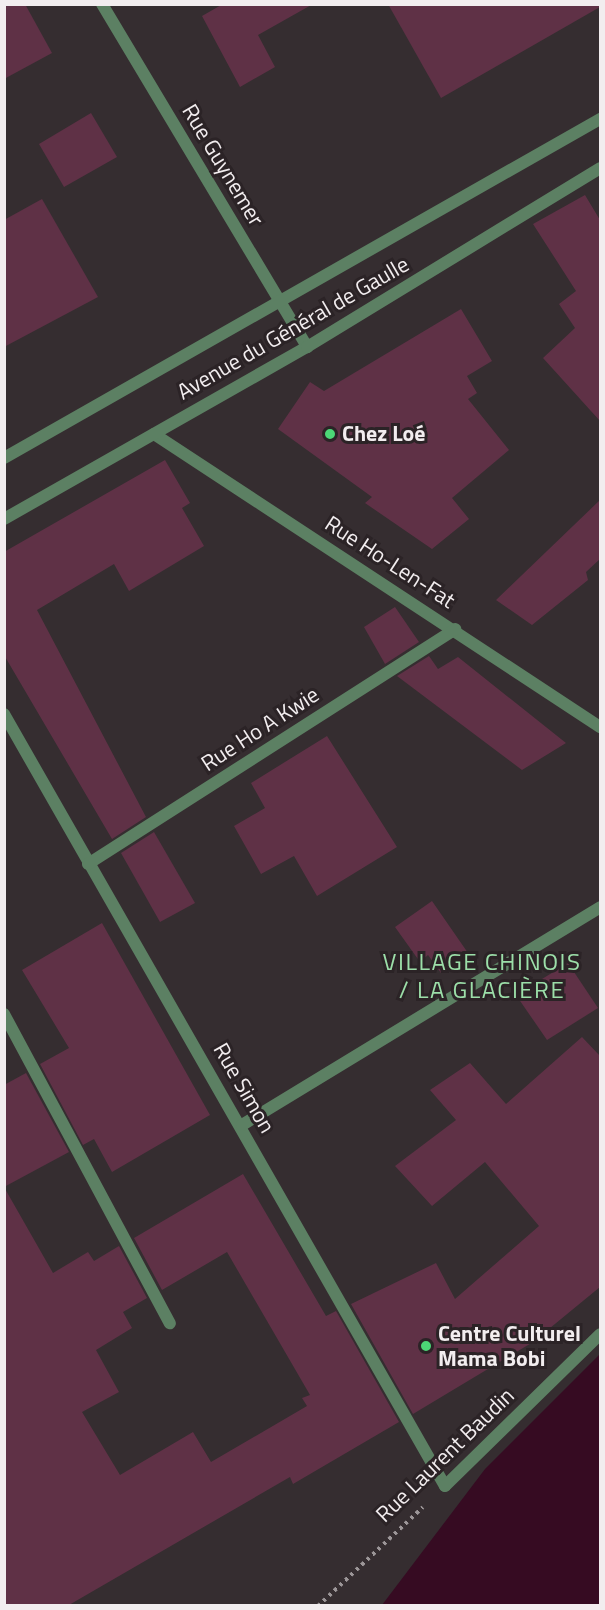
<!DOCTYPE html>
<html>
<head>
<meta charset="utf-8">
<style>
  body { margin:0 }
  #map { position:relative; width:605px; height:1610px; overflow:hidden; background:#352d30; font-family:"Titillium Web",sans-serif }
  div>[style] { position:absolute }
  .water>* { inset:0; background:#360b22 }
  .building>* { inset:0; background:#5f3146 }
  .path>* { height:4px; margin-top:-2px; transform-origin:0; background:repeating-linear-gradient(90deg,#9c9698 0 3px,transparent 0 7.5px) }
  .minor>* { height:12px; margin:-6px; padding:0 6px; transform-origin:6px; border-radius:6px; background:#5c8063 }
  .dots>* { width:16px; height:16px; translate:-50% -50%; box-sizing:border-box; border:3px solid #2b2326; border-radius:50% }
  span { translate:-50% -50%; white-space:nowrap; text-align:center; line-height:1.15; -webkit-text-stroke:6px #2b2326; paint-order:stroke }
  .street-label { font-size:22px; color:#f2edef }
  .poi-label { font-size:22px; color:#f2edef; font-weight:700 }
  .left { translate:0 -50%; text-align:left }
  .neighbourhood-label { font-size:24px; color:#9cdfa9; letter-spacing:1.5px }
  .frame { position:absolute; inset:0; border:6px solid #f2edef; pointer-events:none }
</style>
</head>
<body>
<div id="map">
  <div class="water">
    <div style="clip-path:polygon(600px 1354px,600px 1605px,382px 1605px,485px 1469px)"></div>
  </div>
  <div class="building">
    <div style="clip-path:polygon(4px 4px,25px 4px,52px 53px,4px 79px)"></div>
    <div style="clip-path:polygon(223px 4px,313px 4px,258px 35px,275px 67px,240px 87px,202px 16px)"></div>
    <div style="clip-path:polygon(388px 4px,600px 4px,600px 7px,441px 98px)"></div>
    <div style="clip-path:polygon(91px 113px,117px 157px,64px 187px,39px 144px)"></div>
    <div style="clip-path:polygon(585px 195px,600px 220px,600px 421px,543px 358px,575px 328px,559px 304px,576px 291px,533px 224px)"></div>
    <div style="clip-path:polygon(42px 199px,98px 297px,4px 347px,4px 220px)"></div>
    <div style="clip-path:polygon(461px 309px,492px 361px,467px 376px,477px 393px,468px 399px,509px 450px,452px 498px,469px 519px,432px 549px,365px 503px,372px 497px,278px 429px,310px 382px,324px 391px)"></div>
    <div style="clip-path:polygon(165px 460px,190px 503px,182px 508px,204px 546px,129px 591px,114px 564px,37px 610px,146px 817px,112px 839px,4px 655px,4px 552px)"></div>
    <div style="clip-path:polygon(600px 500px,600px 559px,586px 572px,588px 580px,532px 625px,496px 600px)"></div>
    <div style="clip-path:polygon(395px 607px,419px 642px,385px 664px,364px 627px)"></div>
    <div style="clip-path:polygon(429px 656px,438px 669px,458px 657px,566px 743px,522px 770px,397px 676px)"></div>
    <div style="clip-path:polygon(327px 736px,397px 847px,317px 896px,294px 856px,261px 874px,234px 826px,265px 808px,251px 783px)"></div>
    <div style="clip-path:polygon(154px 832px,195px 903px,160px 922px,121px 853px)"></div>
    <div style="clip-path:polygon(432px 901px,468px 953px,441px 973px,428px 955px,420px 962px,395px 927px)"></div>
    <div style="clip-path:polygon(102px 923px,210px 1115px,112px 1172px,94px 1139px,83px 1145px,40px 1064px,69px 1048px,22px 970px)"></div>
    <div style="clip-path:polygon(568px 963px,598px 1008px,547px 1040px,516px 995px)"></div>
    <div style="clip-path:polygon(582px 1037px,600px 1056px,600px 1287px,533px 1342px,413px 1414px,351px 1304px,436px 1263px,455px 1299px,539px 1226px,485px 1162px,432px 1206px,395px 1166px,456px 1120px,430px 1090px,470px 1063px,506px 1104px)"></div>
    <div style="clip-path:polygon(26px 1073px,69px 1152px,4px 1187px,4px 1085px)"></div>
    <div style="clip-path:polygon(243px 1174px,326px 1316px,336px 1311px,399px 1422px,293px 1484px,290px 1477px,69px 1605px,4px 1605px,4px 1187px,53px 1273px,88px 1252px,94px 1261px,119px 1246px,147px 1298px,123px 1312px,132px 1328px,96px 1350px,119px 1392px,82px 1412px,120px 1475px,193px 1432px,211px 1462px,307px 1406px,302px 1398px,310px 1395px,227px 1252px,162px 1290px,134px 1238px)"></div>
  </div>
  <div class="path">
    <div style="left:318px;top:1606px;width:144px;rotate:-43.3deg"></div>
  </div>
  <div class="minor">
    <div style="left:102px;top:4px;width:400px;rotate:59.1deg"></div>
    <div style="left:154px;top:434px;width:534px;rotate:33.3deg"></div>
    <div style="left:4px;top:458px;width:686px;rotate:-29.63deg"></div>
    <div style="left:4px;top:519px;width:348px;rotate:-29.6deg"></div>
    <div style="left:307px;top:347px;width:343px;rotate:-31.4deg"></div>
    <div style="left:4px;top:714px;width:889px;rotate:60.26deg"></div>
    <div style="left:445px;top:1486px;width:217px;rotate:-44.4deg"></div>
    <div style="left:88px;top:864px;width:436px;rotate:-32.6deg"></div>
    <div style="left:4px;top:1014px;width:351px;rotate:61.8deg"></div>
    <div style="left:242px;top:1125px;width:419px;rotate:-31.3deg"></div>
  </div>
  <div class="dots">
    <div style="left:330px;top:434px;background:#4cd676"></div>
    <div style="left:426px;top:1346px;background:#4cd676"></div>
  </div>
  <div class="street-label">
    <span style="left:223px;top:165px;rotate:59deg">Rue Guynemer</span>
    <span style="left:293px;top:328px;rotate:-30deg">Avenue du Général de Gaulle</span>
    <span style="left:390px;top:562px;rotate:33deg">Rue Ho-Len-Fat</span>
    <span style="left:260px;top:729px;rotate:-33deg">Rue Ho A Kwie</span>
    <span style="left:244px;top:1088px;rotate:60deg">Rue Simon</span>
    <span style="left:445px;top:1455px;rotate:-44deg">Rue Laurent Baudin</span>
  </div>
  <div class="poi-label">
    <span class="left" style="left:342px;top:434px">Chez Loé</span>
    <span class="left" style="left:438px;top:1346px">Centre Culturel<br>Mama Bobi</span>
  </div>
  <div class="neighbourhood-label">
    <span style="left:482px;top:976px">VILLAGE CHINOIS<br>/ LA GLACIÈRE</span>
  </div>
  <div class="frame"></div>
</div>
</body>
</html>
